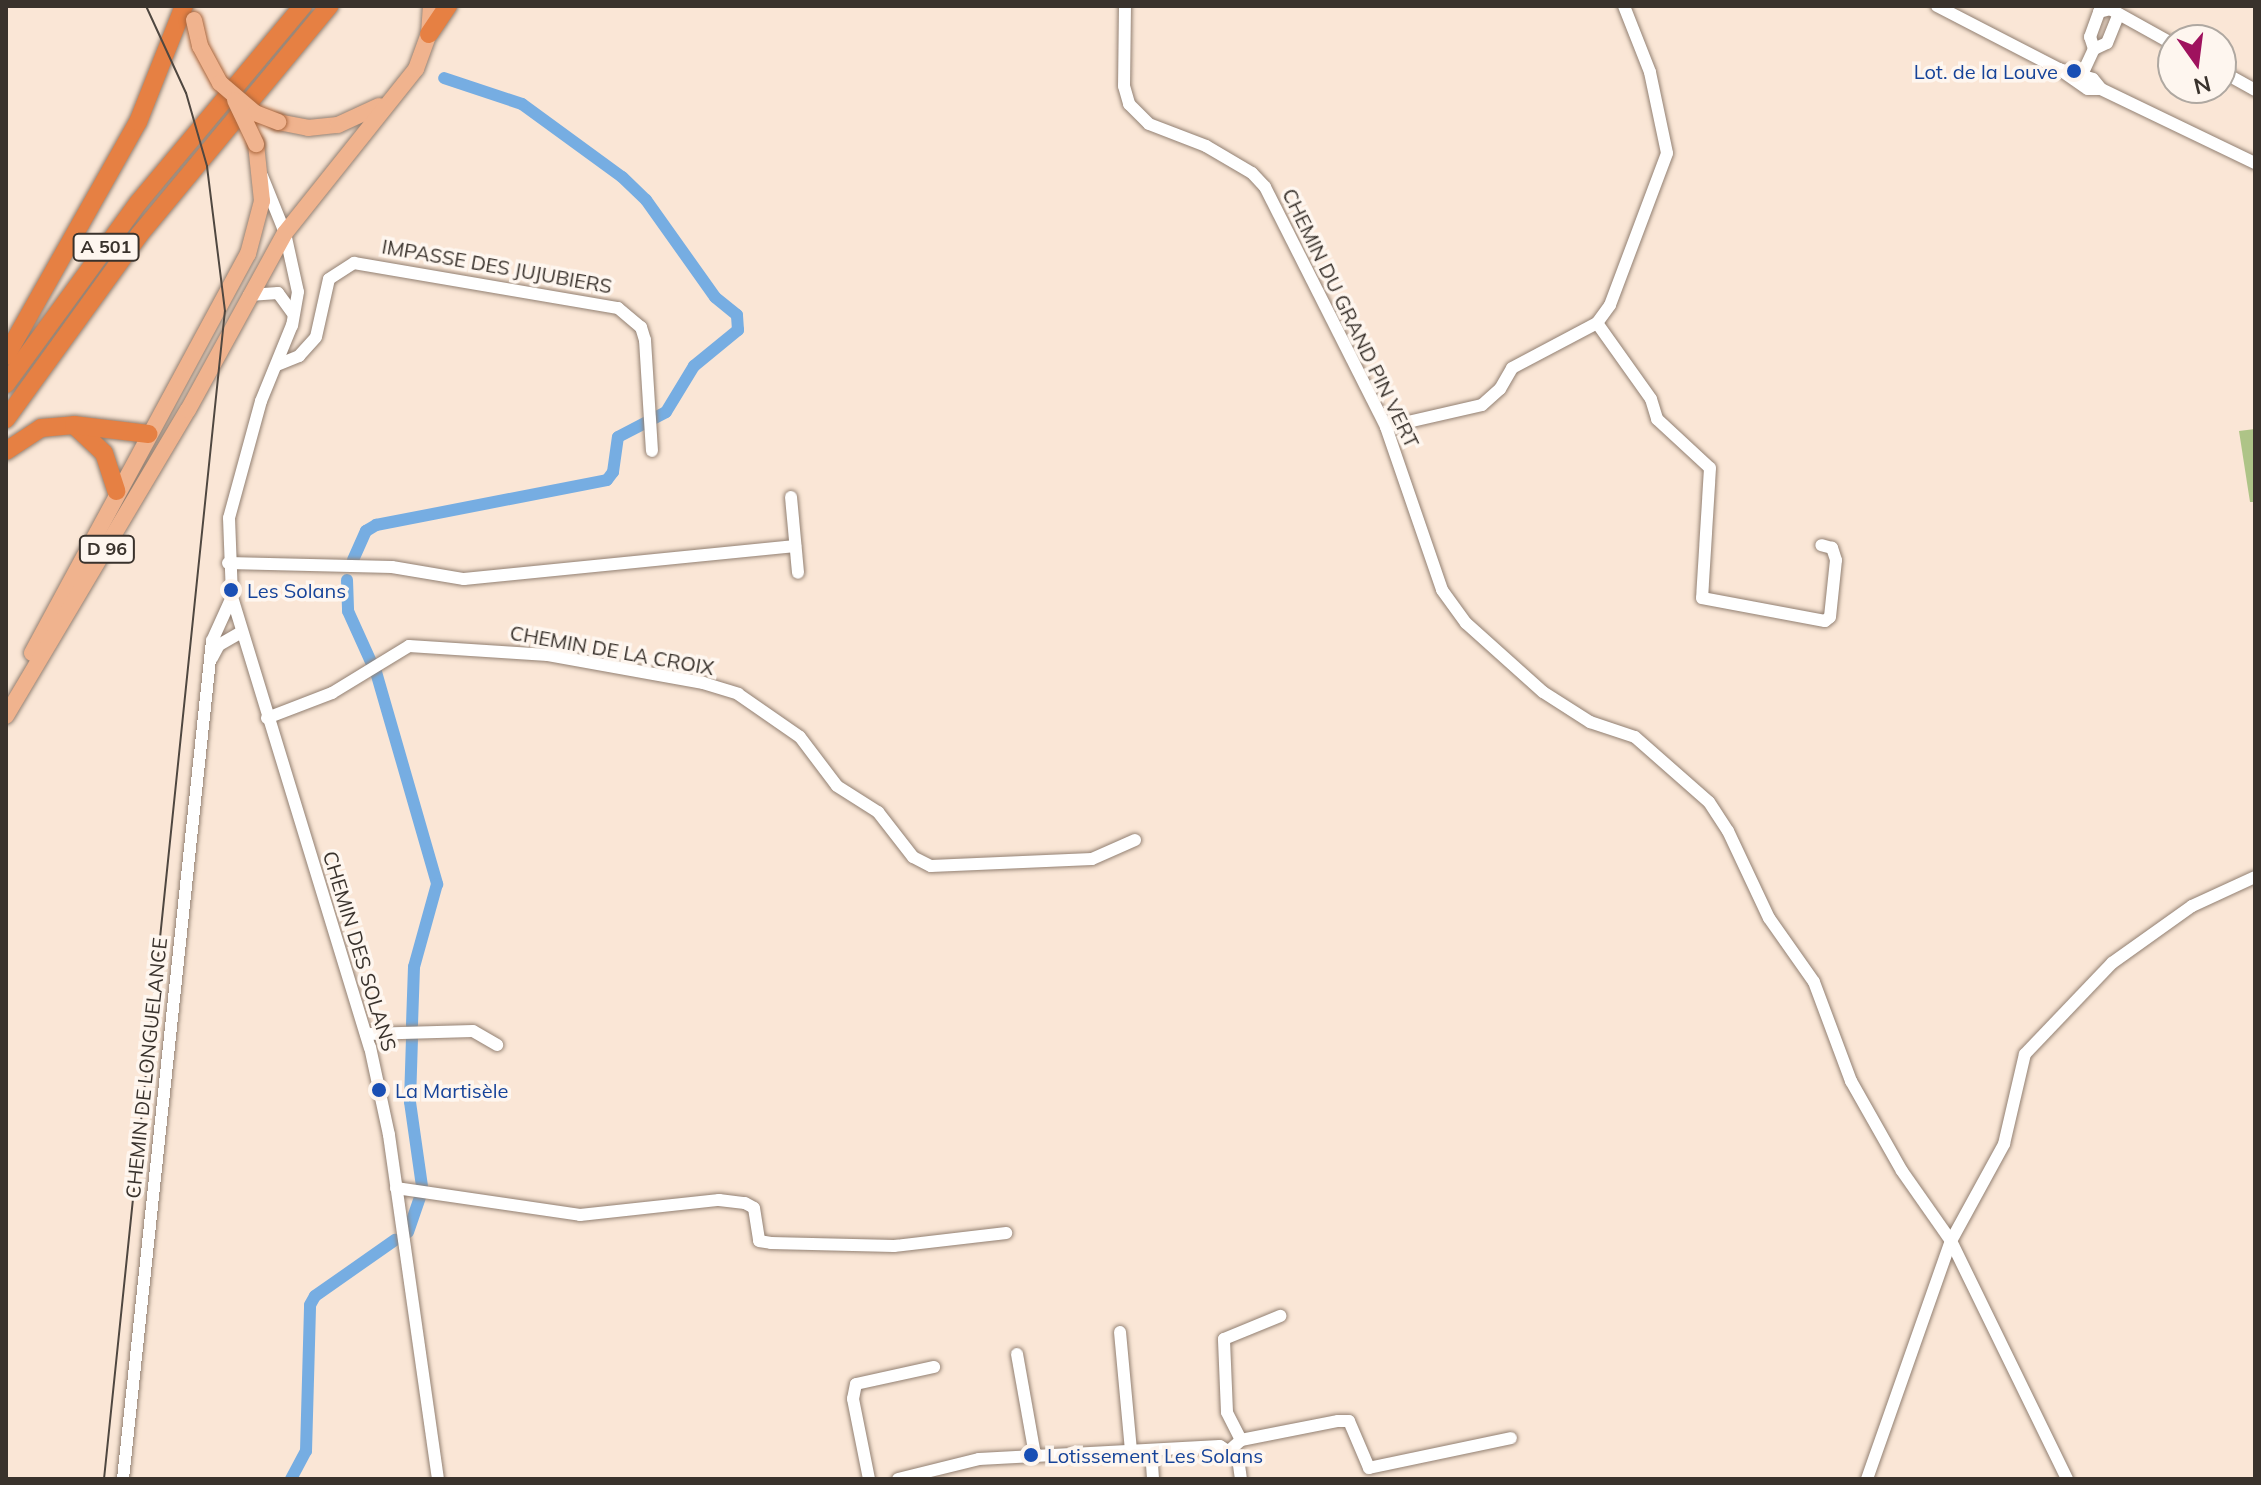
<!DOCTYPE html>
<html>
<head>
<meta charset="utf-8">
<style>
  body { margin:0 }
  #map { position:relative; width:2261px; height:1485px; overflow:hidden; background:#fae6d6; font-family:Mulish,sans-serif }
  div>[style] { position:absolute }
  .green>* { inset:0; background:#aec487 }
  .canal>* { height:12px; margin:-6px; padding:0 6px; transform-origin:6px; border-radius:6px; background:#76ade2 }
  .roads { filter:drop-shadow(0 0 2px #928072) drop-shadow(0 0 2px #928072) }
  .minor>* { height:12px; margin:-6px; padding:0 6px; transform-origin:6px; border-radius:6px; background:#fff }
  .major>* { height:16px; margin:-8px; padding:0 8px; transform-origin:8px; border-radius:8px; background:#f0b38e }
  .highway>* { height:18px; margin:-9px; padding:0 9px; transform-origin:9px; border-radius:9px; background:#e68043 }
  .tram>* { height:2px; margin:-1px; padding:0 1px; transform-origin:1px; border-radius:1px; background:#4f4740 }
  .bridges { filter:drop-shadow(0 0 2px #a9653b) drop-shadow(0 0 2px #a9653b) }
  .major-bridge>* { height:16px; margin:-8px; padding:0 8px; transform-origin:8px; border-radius:8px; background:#f0b38e }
  .dots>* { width:22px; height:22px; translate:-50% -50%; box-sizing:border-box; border:4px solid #fef6ef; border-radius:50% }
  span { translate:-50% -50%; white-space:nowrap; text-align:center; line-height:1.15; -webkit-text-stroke:7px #fef6ef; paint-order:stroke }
  .shield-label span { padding:2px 6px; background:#fef6ef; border:2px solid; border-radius:6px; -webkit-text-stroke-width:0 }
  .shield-label { font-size:18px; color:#39322c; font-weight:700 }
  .transit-label { font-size:20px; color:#164399 }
  .right { translate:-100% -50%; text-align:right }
  .left { translate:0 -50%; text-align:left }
  .street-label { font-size:20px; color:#39322c }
  .frame { position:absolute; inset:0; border:8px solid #39322c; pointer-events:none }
  .north { position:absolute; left:2157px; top:24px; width:80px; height:80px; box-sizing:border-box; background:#fef6ef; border:2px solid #afa8a1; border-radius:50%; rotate:166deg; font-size:22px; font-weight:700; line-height:32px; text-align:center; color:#39322c }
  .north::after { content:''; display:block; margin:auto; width:28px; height:36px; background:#9f125e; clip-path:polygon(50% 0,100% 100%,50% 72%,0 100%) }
</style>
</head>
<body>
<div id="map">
  <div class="green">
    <div style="clip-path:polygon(2255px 429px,2255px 502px,2250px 502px,2239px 431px)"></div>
  </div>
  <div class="canal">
    <div style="left:353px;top:560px;width:32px;rotate:-66deg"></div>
    <div style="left:366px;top:531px;width:12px;rotate:-31deg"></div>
    <div style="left:376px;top:525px;width:235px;rotate:-11deg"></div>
    <div style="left:607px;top:480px;width:10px;rotate:-53deg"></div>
    <div style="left:613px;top:472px;width:35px;rotate:-82deg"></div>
    <div style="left:618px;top:437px;width:54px;rotate:-27.5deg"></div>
    <div style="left:666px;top:412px;width:54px;rotate:-58.7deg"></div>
    <div style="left:694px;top:366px;width:57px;rotate:-39.3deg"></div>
    <div style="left:738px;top:330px;width:15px;rotate:-94deg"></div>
    <div style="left:737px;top:315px;width:28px;rotate:-141deg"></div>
    <div style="left:715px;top:297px;width:119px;rotate:-125.4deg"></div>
    <div style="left:646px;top:200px;width:33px;rotate:-136deg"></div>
    <div style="left:622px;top:177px;width:124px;rotate:-143.9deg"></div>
    <div style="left:522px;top:104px;width:82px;rotate:-161.6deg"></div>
    <div style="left:347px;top:580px;width:31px;rotate:88deg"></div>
    <div style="left:348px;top:611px;width:56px;rotate:65.7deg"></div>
    <div style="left:376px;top:672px;width:221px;rotate:73.9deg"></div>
    <div style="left:437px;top:884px;width:86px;rotate:105.5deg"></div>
    <div style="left:414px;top:967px;width:58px;rotate:92deg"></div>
    <div style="left:412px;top:1038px;width:64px;rotate:91.8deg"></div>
    <div style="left:410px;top:1102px;width:85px;rotate:81.9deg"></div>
    <div style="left:408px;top:1232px;width:36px;rotate:-71deg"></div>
    <div style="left:291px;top:1479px;width:32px;rotate:-62deg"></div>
    <div style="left:306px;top:1451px;width:146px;rotate:-88.4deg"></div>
    <div style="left:310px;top:1305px;width:10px;rotate:-61deg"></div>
    <div style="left:315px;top:1296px;width:98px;rotate:-35deg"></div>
  </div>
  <div class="roads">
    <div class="minor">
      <div style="left:1125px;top:6px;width:80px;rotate:90.7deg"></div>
      <div style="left:1124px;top:86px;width:19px;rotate:74deg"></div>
      <div style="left:1129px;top:104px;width:28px;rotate:45deg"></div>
      <div style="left:1149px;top:124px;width:61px;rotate:21.1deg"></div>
      <div style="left:1206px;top:146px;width:53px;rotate:30.4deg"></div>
      <div style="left:1252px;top:173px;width:19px;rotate:47deg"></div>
      <div style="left:1265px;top:187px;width:269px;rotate:63.2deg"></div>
      <div style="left:1386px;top:427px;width:172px;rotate:71deg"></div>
      <div style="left:1442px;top:590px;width:41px;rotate:54deg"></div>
      <div style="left:1466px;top:623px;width:103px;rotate:41.9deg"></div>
      <div style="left:1543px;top:692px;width:56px;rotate:32.6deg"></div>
      <div style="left:1590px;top:722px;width:47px;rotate:18.4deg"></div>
      <div style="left:1635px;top:737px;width:98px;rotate:41.3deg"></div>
      <div style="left:1709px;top:802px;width:35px;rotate:57deg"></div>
      <div style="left:1728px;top:831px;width:96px;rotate:64.8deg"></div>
      <div style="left:1769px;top:918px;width:78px;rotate:54.9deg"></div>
      <div style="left:1814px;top:982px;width:106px;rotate:69.5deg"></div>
      <div style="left:1851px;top:1081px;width:103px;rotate:60.5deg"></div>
      <div style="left:1902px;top:1171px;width:85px;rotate:55deg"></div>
      <div style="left:1951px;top:1241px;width:265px;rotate:64deg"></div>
      <div style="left:1937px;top:6px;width:137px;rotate:27.3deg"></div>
      <div style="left:2059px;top:69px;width:35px;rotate:16deg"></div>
      <div style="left:2093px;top:79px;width:13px;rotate:51deg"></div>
      <div style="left:2094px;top:49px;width:14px;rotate:-25deg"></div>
      <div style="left:2107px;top:43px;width:31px;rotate:-68deg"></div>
      <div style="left:2059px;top:69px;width:35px;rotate:35deg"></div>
      <div style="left:2088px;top:89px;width:13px"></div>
      <div style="left:2101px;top:89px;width:171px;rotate:25.7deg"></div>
      <div style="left:2221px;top:71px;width:39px;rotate:29deg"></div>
      <div style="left:2079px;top:81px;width:35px;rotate:-65deg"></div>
      <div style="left:2094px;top:49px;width:13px;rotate:-108deg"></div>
      <div style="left:2090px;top:37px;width:27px;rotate:-70deg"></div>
      <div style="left:2099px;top:12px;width:11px;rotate:-15deg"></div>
      <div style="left:2110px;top:9px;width:72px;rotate:29.1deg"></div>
      <div style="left:262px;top:176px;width:61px;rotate:68deg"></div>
      <div style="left:285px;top:233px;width:60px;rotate:77.6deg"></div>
      <div style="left:298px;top:292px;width:34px;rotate:100deg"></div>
      <div style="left:292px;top:325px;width:82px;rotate:112.2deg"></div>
      <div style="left:261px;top:401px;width:121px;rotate:105.3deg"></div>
      <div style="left:229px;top:518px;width:79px;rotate:87.8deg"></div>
      <div style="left:232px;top:597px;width:471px;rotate:73deg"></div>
      <div style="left:370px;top:1047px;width:90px;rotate:77.8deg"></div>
      <div style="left:389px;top:1135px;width:347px;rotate:81.9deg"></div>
      <div style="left:249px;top:295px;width:29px;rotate:-4deg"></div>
      <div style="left:278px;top:293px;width:26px;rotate:54deg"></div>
      <div style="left:1597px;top:323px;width:93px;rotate:54.6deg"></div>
      <div style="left:1651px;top:399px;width:21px;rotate:73deg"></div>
      <div style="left:1657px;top:419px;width:72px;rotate:42.8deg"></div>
      <div style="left:1710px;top:468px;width:130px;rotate:93.5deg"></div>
      <div style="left:1702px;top:598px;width:125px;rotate:10.6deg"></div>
      <div style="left:1825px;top:621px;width:6px;rotate:-39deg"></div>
      <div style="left:1830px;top:617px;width:57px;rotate:-84deg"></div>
      <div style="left:1836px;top:560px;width:13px;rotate:-108deg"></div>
      <div style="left:1832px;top:548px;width:11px;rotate:-165deg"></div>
      <div style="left:277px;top:365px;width:24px;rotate:-22deg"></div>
      <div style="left:299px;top:356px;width:25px;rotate:-48deg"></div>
      <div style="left:316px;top:337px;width:59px;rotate:-77.4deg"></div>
      <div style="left:329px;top:279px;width:30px;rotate:-33deg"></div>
      <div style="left:354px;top:263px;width:268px;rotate:9.7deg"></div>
      <div style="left:618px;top:308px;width:30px;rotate:40deg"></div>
      <div style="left:641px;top:327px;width:14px;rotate:73deg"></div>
      <div style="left:645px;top:340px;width:111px;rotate:86.4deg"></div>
      <div style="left:1386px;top:427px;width:98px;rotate:-12.9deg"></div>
      <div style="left:1482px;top:405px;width:24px;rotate:-42deg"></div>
      <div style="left:1500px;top:389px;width:24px;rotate:-60deg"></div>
      <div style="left:1512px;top:368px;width:96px;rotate:-27.9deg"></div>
      <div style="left:1597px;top:323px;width:22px;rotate:-54deg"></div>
      <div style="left:1610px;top:305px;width:162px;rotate:-69.4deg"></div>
      <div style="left:1667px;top:153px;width:83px;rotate:-101.9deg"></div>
      <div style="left:1650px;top:72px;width:71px;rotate:-111.5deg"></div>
      <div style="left:791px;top:497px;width:76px;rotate:84.7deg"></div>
      <div style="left:228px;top:563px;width:164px;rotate:1.4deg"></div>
      <div style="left:392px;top:567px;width:73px;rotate:9.5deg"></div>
      <div style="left:464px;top:579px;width:333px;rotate:-5.7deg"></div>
      <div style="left:212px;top:658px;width:15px;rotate:-62deg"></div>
      <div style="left:219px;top:645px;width:24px;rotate:-30deg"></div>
      <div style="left:267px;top:718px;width:70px;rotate:-21deg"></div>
      <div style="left:332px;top:693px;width:90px;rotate:-31.4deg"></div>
      <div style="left:409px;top:646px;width:139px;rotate:3.7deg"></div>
      <div style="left:548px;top:655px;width:158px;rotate:10.2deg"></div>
      <div style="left:703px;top:683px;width:37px;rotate:17deg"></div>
      <div style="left:738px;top:694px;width:75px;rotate:34.7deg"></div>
      <div style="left:800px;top:737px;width:61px;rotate:52.9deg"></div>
      <div style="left:837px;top:786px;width:49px;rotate:32.4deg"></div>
      <div style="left:878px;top:812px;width:57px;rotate:52.1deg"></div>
      <div style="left:913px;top:857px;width:20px;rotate:27deg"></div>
      <div style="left:931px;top:866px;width:161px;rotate:-2.5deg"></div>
      <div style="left:1092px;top:859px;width:47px;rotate:-23.8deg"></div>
      <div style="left:366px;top:1034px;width:107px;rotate:-1.6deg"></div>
      <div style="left:473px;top:1031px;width:28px;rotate:30deg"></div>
      <div style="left:396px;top:1188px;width:186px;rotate:8.3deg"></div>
      <div style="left:580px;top:1215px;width:140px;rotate:-6.2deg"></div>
      <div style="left:719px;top:1200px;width:26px;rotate:7deg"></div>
      <div style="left:745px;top:1203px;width:10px;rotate:29deg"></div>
      <div style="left:754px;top:1208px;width:33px;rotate:81deg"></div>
      <div style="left:759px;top:1241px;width:12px;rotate:9deg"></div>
      <div style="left:771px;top:1243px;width:123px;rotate:1.4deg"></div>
      <div style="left:894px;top:1246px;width:113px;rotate:-6.6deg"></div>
      <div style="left:1120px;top:1332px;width:119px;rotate:84.7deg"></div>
      <div style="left:1017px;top:1354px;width:103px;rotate:79.9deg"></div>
      <div style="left:1241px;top:1440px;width:31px;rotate:-117deg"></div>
      <div style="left:1227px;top:1412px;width:73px;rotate:-92.4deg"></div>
      <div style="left:1224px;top:1339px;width:61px;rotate:-22.3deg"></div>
      <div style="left:1151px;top:1450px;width:29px;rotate:86deg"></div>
      <div style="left:1230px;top:1450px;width:15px;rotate:-42deg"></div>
      <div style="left:1241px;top:1440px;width:99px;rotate:-11.1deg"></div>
      <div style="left:1338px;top:1421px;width:11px"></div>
      <div style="left:1349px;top:1421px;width:51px;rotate:66.9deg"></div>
      <div style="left:1369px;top:1468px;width:145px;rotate:-11.9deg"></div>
      <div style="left:123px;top:1479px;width:843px;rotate:-83.94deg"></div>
      <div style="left:212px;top:641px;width:48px;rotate:-65.6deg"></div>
      <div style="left:869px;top:1479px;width:82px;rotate:-101.3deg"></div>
      <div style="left:853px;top:1399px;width:15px;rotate:-79deg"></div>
      <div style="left:856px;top:1384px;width:80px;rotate:-12.3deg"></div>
      <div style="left:898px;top:1479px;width:83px;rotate:-13.9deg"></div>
      <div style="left:979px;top:1459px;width:241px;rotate:-3.1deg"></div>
      <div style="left:1220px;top:1446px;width:22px;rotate:34deg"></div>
      <div style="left:1238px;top:1458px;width:21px;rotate:82deg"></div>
      <div style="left:1867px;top:1479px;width:252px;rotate:-70.6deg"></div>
      <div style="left:1951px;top:1241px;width:111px;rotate:-61.3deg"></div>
      <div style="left:2004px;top:1144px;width:92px;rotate:-76.9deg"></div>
      <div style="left:2025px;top:1054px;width:126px;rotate:-46.3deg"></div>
      <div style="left:2112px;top:963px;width:98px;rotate:-35.5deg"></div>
      <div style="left:2192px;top:906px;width:69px;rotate:-24.7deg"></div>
    </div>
    <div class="major">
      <div style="left:278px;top:122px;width:31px;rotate:11deg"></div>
      <div style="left:308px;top:128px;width:30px;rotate:-6deg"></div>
      <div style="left:338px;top:125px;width:45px;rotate:-24.9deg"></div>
      <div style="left:32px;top:653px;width:454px;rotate:-61.6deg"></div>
      <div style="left:248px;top:254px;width:55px;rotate:-75.2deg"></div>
      <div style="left:262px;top:201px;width:57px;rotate:-96deg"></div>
      <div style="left:6px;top:716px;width:356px;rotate:-59.3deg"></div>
      <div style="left:188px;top:410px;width:202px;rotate:-61.3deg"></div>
      <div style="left:285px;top:233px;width:210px;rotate:-51.4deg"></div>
      <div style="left:416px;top:69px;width:37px;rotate:-70deg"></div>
      <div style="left:429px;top:34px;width:28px;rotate:-86deg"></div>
    </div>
    <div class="highway">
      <div style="left:429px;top:34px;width:34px;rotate:-56deg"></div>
      <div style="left:6px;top:356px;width:269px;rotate:-60.6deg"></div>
      <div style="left:138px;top:122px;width:125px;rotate:-68.4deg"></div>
      <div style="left:6px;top:384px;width:224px;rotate:-53.9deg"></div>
      <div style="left:138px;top:203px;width:257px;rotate:-50.1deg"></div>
      <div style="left:6px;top:419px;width:227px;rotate:-54.1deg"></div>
      <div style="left:139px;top:235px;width:298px;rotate:-50.3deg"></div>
      <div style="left:76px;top:427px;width:38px;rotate:43deg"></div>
      <div style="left:104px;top:453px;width:40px;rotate:72deg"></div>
      <div style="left:6px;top:451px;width:42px;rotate:-33.3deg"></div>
      <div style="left:41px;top:428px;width:33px;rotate:-5deg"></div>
      <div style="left:74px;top:425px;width:75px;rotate:6.9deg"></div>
    </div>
  </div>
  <div class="tram">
    <div style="left:104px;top:1479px;width:1174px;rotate:-84.09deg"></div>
    <div style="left:225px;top:311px;width:146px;rotate:-97.1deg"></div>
    <div style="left:207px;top:166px;width:76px;rotate:-106deg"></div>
    <div style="left:186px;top:93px;width:96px;rotate:-114.7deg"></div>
  </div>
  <div class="bridges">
    <div class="major-bridge">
      <div style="left:194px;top:20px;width:27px;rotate:77deg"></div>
      <div style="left:200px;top:46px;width:42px;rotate:61.6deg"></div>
      <div style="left:220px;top:83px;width:46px;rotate:40.6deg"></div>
      <div style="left:255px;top:113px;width:25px;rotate:21deg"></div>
      <div style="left:235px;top:100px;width:49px;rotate:64.5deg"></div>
    </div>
  </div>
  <div class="dots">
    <div style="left:2074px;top:71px;background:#1a4fb4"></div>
    <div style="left:231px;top:590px;background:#1a4fb4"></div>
    <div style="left:379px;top:1090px;background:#1a4fb4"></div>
    <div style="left:1031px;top:1455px;background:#1a4fb4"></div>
  </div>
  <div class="shield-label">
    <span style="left:106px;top:247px">A 501</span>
    <span style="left:107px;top:549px">D 96</span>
  </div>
  <div class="transit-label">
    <span class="right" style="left:2058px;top:71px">Lot. de la Louve</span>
    <span class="left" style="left:247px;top:590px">Les Solans</span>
    <span class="left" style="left:395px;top:1090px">La Martisèle</span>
    <span class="left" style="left:1047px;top:1455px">Lotissement Les Solans</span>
  </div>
  <div class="street-label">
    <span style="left:497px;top:266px;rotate:10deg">IMPASSE DES JUJUBIERS</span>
    <span style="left:1351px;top:318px;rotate:64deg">CHEMIN DU GRAND PIN VERT</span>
    <span style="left:612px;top:650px;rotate:10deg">CHEMIN DE LA CROIX</span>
    <span style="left:360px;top:951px;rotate:73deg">CHEMIN DES SOLANS</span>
    <span style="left:146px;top:1068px;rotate:-84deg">CHEMIN DE LONGUELANCE</span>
  </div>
  <div class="frame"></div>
  <div class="north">N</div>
</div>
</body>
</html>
